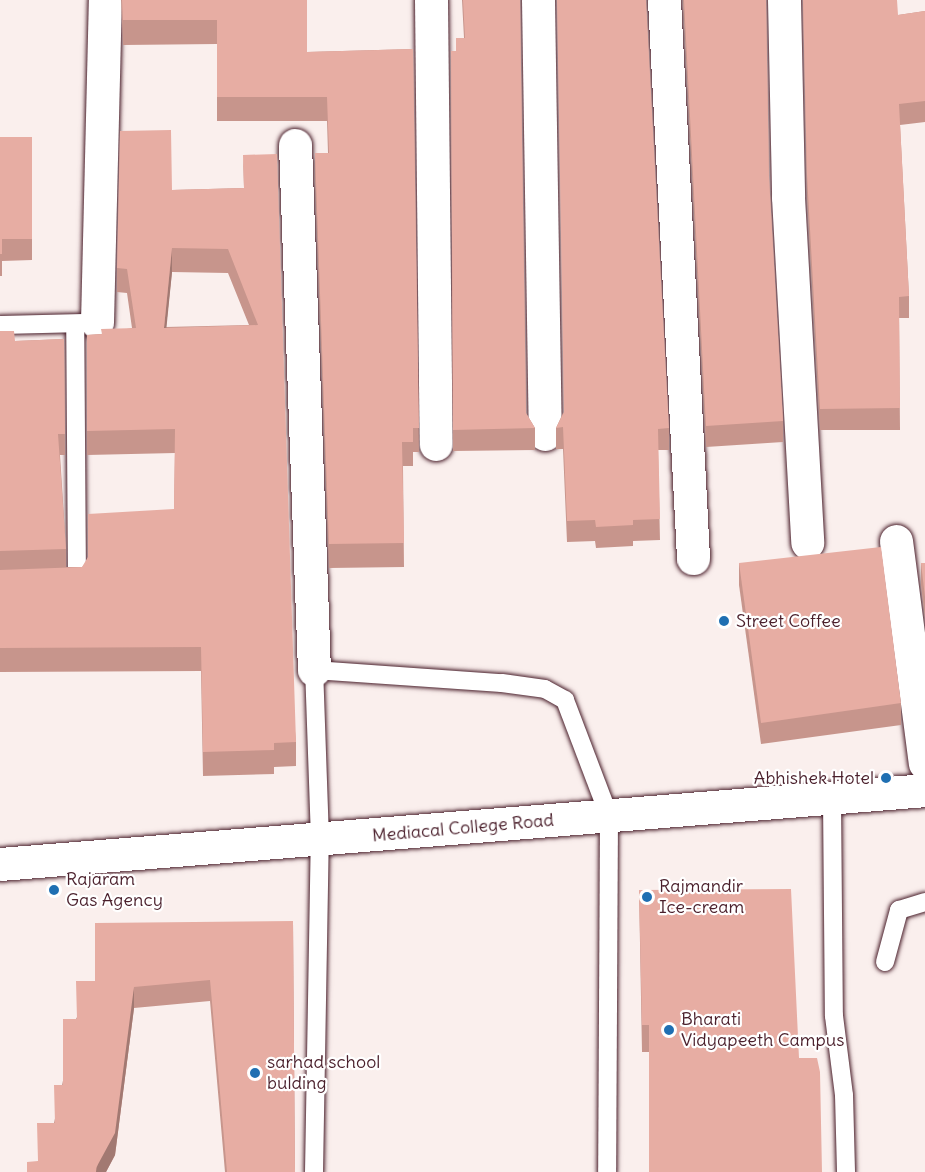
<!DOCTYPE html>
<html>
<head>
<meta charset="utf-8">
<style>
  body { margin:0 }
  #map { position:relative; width:925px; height:1172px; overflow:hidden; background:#faefed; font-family:Delius,sans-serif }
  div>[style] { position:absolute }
  .roads { filter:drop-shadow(0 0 2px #4a1f2b) drop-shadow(0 0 2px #4a1f2b) }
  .service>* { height:18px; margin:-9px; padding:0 9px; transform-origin:9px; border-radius:9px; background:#fff }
  .minor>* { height:33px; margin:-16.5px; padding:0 16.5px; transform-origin:16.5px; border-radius:16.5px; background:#fff }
  .tertiary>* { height:33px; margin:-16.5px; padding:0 16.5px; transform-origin:16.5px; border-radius:16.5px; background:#fff }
  .wall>* { inset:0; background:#c7958c }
  .shaded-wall>* { inset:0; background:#a27972 }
  .building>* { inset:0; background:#e7ada3 }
  .dots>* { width:16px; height:16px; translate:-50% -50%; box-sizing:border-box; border:3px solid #fff; border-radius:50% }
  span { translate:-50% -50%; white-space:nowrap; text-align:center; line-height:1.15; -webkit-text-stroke:4.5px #fff; paint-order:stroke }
  .poi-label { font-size:18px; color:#4a1f2b }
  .left { translate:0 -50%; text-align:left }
  .right { translate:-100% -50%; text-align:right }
  .street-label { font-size:18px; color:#4a1f2b }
</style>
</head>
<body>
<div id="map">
  <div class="roads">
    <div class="service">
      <div style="left:0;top:325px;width:85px;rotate:-1.3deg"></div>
      <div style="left:66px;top:582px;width:11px;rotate:-5deg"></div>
      <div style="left:77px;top:581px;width:257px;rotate:-90.4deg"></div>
      <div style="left:832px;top:798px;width:218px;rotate:89.5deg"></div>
      <div style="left:834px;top:1016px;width:80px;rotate:82.8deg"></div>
      <div style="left:844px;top:1095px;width:77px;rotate:88.5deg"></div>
      <div style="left:885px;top:962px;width:54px;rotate:-74.9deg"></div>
      <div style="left:899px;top:910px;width:27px;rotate:-17deg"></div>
      <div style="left:314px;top:1172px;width:333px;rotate:-89deg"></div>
      <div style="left:320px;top:839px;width:169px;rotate:-92deg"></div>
      <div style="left:314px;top:670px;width:188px;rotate:4deg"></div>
      <div style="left:502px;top:683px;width:43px;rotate:7.9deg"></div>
      <div style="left:545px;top:689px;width:23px;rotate:29deg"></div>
      <div style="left:565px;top:700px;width:124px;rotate:69.2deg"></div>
      <div style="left:609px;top:816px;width:356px;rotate:90.3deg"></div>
    </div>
    <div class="minor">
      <div style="left:431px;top:0;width:444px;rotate:89.4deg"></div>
      <div style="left:538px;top:0;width:434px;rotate:89.1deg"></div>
      <div style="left:664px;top:0;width:559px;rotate:87.02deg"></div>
      <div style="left:784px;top:0;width:197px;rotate:88.8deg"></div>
      <div style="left:788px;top:197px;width:346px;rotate:86.8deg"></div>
      <div style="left:295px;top:145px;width:525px;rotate:87.93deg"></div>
      <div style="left:97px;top:322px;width:322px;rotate:-88.6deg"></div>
      <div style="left:896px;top:541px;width:224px;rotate:82.6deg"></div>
    </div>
    <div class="tertiary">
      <div style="left:0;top:864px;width:928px;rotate:-4.57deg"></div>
    </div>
  </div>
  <div class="wall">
    <div style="clip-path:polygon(121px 0,307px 0,307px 52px,413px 49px,419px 452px,413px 452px,413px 466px,403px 466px,404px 567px,329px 568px,315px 178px,315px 153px,328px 153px,327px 121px,217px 121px,217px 44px,123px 45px)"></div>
    <div style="clip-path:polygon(462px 0,520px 0,526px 413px,535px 428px,535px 450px,453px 451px,451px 51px,456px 51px,464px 38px)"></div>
    <div style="clip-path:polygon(683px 0,766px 0,769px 177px,783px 421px,783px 442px,706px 447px)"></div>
    <div style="clip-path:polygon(803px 0,898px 15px,925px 11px,925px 122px,900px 125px,909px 296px,909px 318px,899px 318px,900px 430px,820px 430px,807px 196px)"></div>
    <div style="clip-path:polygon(0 137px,32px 137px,32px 260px,2px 261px,2px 276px,0 276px)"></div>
    <div style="clip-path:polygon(evenodd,243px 155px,296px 742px,296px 766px,274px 767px,274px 774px,203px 776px,201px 671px,0 672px,0 331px,15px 341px,64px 339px,65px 455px,60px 455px,66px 549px,66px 567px,82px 567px,174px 509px,175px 453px,87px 455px,87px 335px,101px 334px,132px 328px,127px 293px,117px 292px,117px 268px,172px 190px,244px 188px,243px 155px,172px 272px,228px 273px,249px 325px,166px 327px,172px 272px)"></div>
    <div style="clip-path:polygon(563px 413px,669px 428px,669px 450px,658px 450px,660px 540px,633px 541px,633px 546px,596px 548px,595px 541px,567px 542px,563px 449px,556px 449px,556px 428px)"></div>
    <div style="clip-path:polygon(739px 563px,901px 703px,901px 725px,761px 744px,739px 585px)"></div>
    <div style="clip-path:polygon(921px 563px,925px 563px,925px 618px,921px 585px)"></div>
    <div style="clip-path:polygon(639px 890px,799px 1058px,650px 1165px,649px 1052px,642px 1052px)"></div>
    <div style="clip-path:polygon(293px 921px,295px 1172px,225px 1172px,210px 1001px,134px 1008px,115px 1155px,106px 1172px,27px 1172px,38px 1161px,54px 1123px,76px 1019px,95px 981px)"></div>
  </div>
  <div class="shaded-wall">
    <div style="clip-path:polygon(172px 248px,172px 272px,164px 352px,164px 328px)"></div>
    <div style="clip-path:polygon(134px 987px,134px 1008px,115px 1155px,106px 1172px,96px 1172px)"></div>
  </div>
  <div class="building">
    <div style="clip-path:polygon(122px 0,307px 0,307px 52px,413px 49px,419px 428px,413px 428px,413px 442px,402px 442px,404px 543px,329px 544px,315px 153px,329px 153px,327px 97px,217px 97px,217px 20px,123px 20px)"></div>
    <div style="clip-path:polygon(463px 0,520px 0,526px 413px,535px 428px,453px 430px,451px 51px,456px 51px,456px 38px,465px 38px)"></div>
    <div style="clip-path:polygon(557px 0,646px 0,669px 428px,658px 429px,660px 519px,633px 520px,633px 525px,596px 527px,595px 520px,567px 521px,563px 427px,556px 428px,564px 412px)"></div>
    <div style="clip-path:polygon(684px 0,766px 0,769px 177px,783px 421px,706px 426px)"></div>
    <div style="clip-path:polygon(803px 0,897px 0,898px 15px,925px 11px,925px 101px,899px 104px,909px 296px,899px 297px,900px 408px,820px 409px,807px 175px)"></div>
    <div style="clip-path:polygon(evenodd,171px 130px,172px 190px,244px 188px,243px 155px,277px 154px,296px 742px,274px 743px,274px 750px,203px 752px,201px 647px,0 648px,0 570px,82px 567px,88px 557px,88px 514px,174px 509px,175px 429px,87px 431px,87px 335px,102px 334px,101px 329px,136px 328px,127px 269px,117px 268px,120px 131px,171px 130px,172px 248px,228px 249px,258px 325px,164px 328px,172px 248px)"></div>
    <div style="clip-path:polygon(0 137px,32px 137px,32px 239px,2px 239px,2px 254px,0 254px)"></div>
    <div style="clip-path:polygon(0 331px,14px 331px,15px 341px,64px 339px,65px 434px,58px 434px,66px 549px,0 551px)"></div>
    <div style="clip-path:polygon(881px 547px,901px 703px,761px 723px,739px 563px)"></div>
    <div style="clip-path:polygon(921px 563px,925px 563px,925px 597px)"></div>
    <div style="clip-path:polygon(791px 889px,799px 1058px,817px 1058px,820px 1072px,822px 1172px,649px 1172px,649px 1025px,642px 1025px,639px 890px)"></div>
    <div style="clip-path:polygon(293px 921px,295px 1172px,227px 1172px,210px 980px,134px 987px,115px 1133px,96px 1168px,96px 1172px,27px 1172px,27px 1162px,38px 1161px,37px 1123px,55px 1123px,54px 1085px,63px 1085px,63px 1019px,77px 1019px,76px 981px,95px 981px,95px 923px)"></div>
  </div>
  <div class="dots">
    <div style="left:724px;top:621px;background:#1f6fb2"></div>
    <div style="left:886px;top:778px;background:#1f6fb2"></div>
    <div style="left:54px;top:890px;background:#1f6fb2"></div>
    <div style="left:647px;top:897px;background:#1f6fb2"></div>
    <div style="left:669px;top:1030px;background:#1f6fb2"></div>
    <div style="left:255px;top:1073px;background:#1f6fb2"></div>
  </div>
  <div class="poi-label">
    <span class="left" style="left:736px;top:621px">Street Coffee</span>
    <span class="right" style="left:874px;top:778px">Abhishek Hotel</span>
    <span class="left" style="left:66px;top:890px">Rajaram<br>Gas Agency</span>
    <span class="left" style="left:659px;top:897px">Rajmandir<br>Ice-cream</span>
    <span class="left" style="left:681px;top:1030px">Bharati<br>Vidyapeeth Campus</span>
    <span class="left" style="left:267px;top:1073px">sarhad school<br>bulding</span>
  </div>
  <div class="street-label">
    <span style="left:463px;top:828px;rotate:-5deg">Mediacal College Road</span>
  </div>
</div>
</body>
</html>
